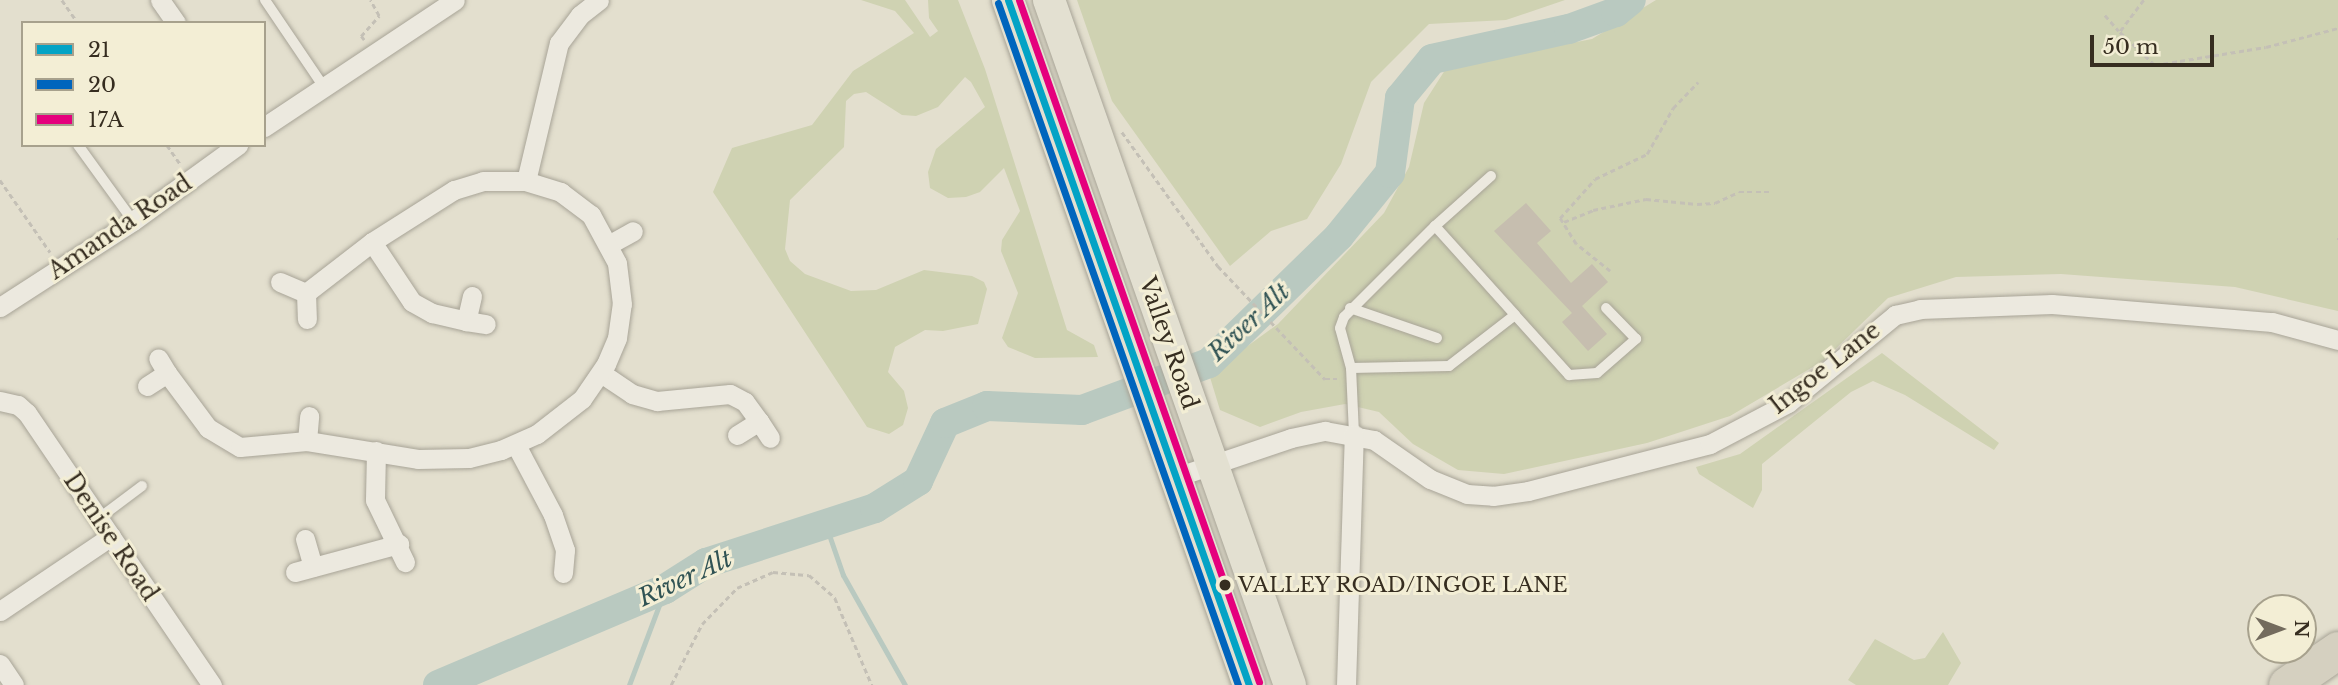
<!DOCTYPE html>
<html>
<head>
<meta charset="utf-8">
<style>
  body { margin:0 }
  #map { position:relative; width:2338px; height:685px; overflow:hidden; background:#e3dfce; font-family:"Libre Baskerville",serif }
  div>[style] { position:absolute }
  .green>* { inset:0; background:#cfd2b2 }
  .stream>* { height:5px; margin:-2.5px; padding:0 2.5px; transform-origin:2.5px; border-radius:2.5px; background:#b9c9c0 }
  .river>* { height:30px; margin:-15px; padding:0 15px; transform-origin:15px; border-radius:15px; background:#b9c9c0 }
  .building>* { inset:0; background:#c6beaf }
  .path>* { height:2.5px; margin-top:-1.25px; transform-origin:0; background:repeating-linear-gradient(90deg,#c4c0b6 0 5px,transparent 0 8.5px) }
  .roads { filter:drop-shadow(0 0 2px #a8a497) drop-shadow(0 0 2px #a8a497) }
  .lane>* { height:10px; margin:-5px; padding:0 5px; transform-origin:5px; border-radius:5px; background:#ece9df }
  .street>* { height:19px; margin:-9.5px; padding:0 9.5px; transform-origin:9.5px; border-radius:9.5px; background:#ece9df }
  .primary>* { height:32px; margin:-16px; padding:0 16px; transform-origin:16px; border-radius:16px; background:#e3e0d1 }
  .highway>* { height:37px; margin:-18.5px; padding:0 18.5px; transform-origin:18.5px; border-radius:18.5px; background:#d5d0c0 }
  .bus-1>* { height:7px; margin:-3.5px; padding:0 3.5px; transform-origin:3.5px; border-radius:3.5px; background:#03a3c5 }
  .bus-2>* { height:7px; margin:-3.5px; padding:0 3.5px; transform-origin:3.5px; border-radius:3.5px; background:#0065bd }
  .bus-3>* { height:7px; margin:-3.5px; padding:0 3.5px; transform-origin:3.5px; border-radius:3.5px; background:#e5007d }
  .dots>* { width:19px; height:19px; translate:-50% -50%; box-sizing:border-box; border:4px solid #f3eed5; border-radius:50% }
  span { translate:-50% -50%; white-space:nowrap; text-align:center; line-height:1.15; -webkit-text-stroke:6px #f3eed5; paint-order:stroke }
  .bus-label { font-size:21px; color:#362d20 }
  .left { translate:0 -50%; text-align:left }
  .street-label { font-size:23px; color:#362d20 }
  .water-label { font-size:24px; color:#305354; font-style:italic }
  .legend { position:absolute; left:21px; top:21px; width:245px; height:126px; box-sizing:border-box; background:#f3eed5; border:2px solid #a7a18d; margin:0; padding:9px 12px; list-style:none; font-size:21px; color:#362d20 }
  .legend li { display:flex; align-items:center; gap:14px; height:35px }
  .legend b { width:35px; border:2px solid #a7a18d }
  .north { position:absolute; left:2247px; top:594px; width:70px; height:70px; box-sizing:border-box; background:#f3eed5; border:2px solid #a7a18d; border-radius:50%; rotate:90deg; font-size:19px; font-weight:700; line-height:28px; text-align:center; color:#362d20 }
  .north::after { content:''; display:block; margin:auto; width:24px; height:32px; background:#736b5d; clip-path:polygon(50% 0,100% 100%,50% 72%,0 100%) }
  .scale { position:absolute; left:2090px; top:35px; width:124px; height:32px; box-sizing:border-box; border:4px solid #362d20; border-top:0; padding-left:9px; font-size:21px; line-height:24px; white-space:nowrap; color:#362d20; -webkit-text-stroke:5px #f3eed5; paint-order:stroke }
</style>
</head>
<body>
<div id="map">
  <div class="green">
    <div style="clip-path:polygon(861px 0,905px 0,930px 37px,938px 31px,929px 18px,928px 0,958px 0,985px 69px,1067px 330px,1094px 345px,1098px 357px,1035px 358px,1008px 347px,1002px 338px,1018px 293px,1001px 251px,1002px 240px,1020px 211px,1004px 168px,980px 192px,966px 197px,948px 198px,930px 188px,928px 172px,936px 149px,985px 107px,971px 82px,965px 77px,938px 107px,916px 116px,902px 115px,866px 92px,854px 94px,846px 101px,844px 147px,790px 200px,785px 249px,790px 261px,805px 274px,851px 291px,876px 290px,924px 270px,972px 276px,984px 282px,987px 289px,978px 324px,943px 331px,925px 330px,895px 347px,888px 372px,904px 391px,908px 408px,903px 425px,889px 434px,867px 427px,713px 192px,732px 148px,812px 125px,853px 71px,914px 33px,895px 11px)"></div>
    <div style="clip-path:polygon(1077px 0,1565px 0,1506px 20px,1429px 24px,1371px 82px,1341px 164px,1307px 219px,1271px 231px,1230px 266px,1112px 101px)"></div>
    <div style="clip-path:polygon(1656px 0,2338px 0,2338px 311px,2235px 287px,2061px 274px,1956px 277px,1888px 298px,1823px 361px,1730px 416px,1647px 443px,1504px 474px,1458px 470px,1413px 444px,1379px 412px,1345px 404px,1301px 412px,1260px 427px,1220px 410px,1209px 374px,1278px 324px,1384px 213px,1409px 167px,1424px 103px,1447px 67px,1592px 39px)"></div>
    <div style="clip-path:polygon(1882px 353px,1999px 443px,1994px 450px,1905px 395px,1873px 381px,1851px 392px,1762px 464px,1762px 490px,1753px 508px,1699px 474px,1696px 467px,1740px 454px)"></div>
    <div style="clip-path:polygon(1943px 632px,1961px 663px,1948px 685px,1856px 685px,1848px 680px,1875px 639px,1914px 660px,1925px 658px)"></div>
  </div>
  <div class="stream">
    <div style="left:826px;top:526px;width:52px;rotate:70.9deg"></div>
    <div style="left:843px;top:575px;width:126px;rotate:60.6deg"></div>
    <div style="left:629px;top:685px;width:103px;rotate:-69.4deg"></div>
  </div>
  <div class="river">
    <div style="left:438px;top:685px;width:246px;rotate:-22.9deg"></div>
    <div style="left:665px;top:589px;width:49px;rotate:-32.4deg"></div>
    <div style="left:706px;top:563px;width:178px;rotate:-18deg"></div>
    <div style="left:875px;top:508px;width:51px;rotate:-32.1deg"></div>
    <div style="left:918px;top:481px;width:64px;rotate:-65deg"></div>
    <div style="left:945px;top:423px;width:45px;rotate:-22deg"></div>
    <div style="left:987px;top:406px;width:95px;rotate:2.4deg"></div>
    <div style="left:1082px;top:410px;width:135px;rotate:-20.3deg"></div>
    <div style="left:1209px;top:363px;width:182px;rotate:-44.3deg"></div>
    <div style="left:1339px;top:236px;width:81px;rotate:-51deg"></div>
    <div style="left:1390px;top:173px;width:76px;rotate:-82.4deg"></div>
    <div style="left:1400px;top:98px;width:50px;rotate:-50.6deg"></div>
    <div style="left:1432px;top:59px;width:140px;rotate:-12.4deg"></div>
    <div style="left:1569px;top:29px;width:50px;rotate:-19.9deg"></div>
    <div style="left:1616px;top:12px;width:19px;rotate:-39deg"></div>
  </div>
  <div class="building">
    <div style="clip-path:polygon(1526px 203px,1551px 231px,1537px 243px,1571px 283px,1592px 264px,1608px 282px,1582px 306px,1607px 334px,1588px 351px,1562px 322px,1572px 313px,1494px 231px)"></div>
  </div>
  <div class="path">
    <div style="left:62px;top:0;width:28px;rotate:55deg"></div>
    <div style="left:2144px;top:0;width:40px;rotate:127deg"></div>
    <div style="left:2120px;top:32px;width:48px;rotate:43.3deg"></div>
    <div style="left:2155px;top:65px;width:112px;rotate:-9.2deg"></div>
    <div style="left:2266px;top:47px;width:74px;rotate:-14.8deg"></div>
    <div style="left:2105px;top:15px;width:21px;rotate:49deg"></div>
    <div style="left:364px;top:40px;width:5px;rotate:-127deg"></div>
    <div style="left:361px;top:36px;width:27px;rotate:-48deg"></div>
    <div style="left:379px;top:16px;width:18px;rotate:-119deg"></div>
    <div style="left:1122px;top:132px;width:165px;rotate:54.4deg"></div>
    <div style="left:1218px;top:266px;width:156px;rotate:46.6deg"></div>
    <div style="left:1325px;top:379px;width:12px"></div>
    <div style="left:167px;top:145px;width:24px;rotate:55deg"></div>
    <div style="left:0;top:180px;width:88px;rotate:55.2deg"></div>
    <div style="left:1564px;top:222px;width:31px;rotate:-22deg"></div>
    <div style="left:1593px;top:210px;width:54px;rotate:-11.7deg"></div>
    <div style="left:1646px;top:199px;width:51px;rotate:5.6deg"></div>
    <div style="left:1697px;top:204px;width:18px;rotate:-3deg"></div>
    <div style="left:1715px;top:203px;width:26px;rotate:-25deg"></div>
    <div style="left:1739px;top:192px;width:30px"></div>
    <div style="left:2337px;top:239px;width:1px"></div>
    <div style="left:1610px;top:271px;width:43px;rotate:-141.5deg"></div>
    <div style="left:1576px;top:244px;width:31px;rotate:-122deg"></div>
    <div style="left:1560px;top:218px;width:52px;rotate:-48.1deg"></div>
    <div style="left:1595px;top:179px;width:58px;rotate:-25.7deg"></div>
    <div style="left:1647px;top:154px;width:53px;rotate:-60.5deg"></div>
    <div style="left:1673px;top:108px;width:36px;rotate:-46deg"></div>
    <div style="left:671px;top:685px;width:68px;rotate:-63.1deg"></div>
    <div style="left:702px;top:624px;width:50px;rotate:-45.8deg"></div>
    <div style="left:737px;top:588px;width:39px;rotate:-24deg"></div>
    <div style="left:773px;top:572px;width:36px;rotate:5deg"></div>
    <div style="left:809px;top:575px;width:35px;rotate:41deg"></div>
    <div style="left:835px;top:598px;width:95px;rotate:67deg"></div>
  </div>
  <div class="roads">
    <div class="lane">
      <div style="left:265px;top:0;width:105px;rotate:55.9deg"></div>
      <div style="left:78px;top:145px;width:94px;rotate:54.1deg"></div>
      <div style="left:1491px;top:176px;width:75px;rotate:138.2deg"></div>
      <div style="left:1435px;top:226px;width:120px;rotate:48deg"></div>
      <div style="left:1350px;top:308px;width:92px;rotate:19deg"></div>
      <div style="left:1351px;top:368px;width:41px;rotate:-105.4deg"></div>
      <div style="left:1340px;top:328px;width:12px;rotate:-70deg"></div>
      <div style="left:1344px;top:317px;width:129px;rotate:-45deg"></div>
      <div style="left:1354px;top:434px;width:66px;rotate:-92.6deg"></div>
      <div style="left:1351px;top:368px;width:98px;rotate:-1.2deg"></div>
      <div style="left:1449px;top:366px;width:83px;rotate:-37.7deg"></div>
      <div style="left:1515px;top:315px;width:81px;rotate:48deg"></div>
      <div style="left:1569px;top:375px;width:28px;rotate:-4deg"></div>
      <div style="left:1597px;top:373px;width:52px;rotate:-41.1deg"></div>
      <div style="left:1636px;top:339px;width:43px;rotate:-134.1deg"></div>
      <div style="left:98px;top:519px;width:55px;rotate:-36.9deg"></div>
    </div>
    <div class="street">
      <div style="left:160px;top:0;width:28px;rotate:55deg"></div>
      <div style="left:264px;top:127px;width:229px;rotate:-33.6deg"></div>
      <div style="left:372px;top:242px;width:72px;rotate:56.3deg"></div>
      <div style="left:412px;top:302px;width:23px;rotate:29deg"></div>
      <div style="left:432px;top:313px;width:35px;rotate:13deg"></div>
      <div style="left:610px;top:244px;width:26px;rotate:-29deg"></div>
      <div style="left:280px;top:282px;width:28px;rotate:23deg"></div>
      <div style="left:306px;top:293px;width:26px;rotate:88deg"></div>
      <div style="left:306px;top:293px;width:83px;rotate:-37.7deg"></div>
      <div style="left:372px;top:242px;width:97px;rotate:-32.4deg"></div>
      <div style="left:454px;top:190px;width:30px;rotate:-17deg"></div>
      <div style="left:483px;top:181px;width:43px"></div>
      <div style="left:526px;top:181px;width:142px;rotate:-76.6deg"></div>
      <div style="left:559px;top:43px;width:35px;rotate:-53deg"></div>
      <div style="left:580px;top:15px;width:24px;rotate:-38deg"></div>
      <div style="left:472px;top:296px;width:26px;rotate:103deg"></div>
      <div style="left:466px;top:321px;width:20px;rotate:9deg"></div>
      <div style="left:0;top:307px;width:158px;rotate:-32.9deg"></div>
      <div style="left:133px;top:221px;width:130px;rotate:-35.9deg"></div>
      <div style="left:167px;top:373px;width:69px;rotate:53.3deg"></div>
      <div style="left:208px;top:428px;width:37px;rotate:31deg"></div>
      <div style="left:240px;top:447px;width:67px;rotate:-5.1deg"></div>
      <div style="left:307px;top:441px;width:25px;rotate:-85deg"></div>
      <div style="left:601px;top:373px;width:37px;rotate:34deg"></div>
      <div style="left:632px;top:394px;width:26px;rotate:16deg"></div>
      <div style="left:657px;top:401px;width:73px;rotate:-5.5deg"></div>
      <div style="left:730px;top:394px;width:17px;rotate:28deg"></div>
      <div style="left:745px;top:402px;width:24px;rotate:54deg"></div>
      <div style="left:147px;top:386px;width:24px;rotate:-33deg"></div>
      <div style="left:167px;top:373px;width:17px;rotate:-121deg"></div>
      <div style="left:0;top:401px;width:18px;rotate:13deg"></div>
      <div style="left:18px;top:405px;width:12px;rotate:42deg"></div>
      <div style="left:27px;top:413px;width:329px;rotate:55.8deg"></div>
      <div style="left:737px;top:435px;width:26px;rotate:-32deg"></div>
      <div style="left:759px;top:421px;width:20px;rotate:57deg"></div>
      <div style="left:307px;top:441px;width:112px;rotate:9.2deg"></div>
      <div style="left:418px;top:459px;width:51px;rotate:-1.1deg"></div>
      <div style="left:469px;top:458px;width:33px;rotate:-14deg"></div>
      <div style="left:501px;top:450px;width:39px;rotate:-24deg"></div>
      <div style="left:537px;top:434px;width:57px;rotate:-37.9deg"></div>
      <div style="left:582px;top:399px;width:42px;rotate:-55.6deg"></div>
      <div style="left:606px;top:364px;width:28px;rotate:-67deg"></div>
      <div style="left:617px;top:338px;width:34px;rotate:-82deg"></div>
      <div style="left:622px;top:304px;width:41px;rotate:-97deg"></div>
      <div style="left:617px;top:263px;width:55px;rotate:-118.4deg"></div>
      <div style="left:591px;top:215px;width:38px;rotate:-143deg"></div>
      <div style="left:561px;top:192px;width:37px;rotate:-163deg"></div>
      <div style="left:516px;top:445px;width:79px;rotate:62.1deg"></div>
      <div style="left:553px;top:515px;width:37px;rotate:71deg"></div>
      <div style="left:565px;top:550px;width:23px;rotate:95deg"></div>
      <div style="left:376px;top:451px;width:49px;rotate:91.2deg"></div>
      <div style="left:375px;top:500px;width:69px;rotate:64.2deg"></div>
      <div style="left:1176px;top:477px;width:121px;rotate:-18.7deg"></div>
      <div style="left:1291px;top:438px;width:35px;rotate:-12deg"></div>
      <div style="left:1325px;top:431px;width:50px;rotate:10.4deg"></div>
      <div style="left:1374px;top:440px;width:68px;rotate:34.9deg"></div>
      <div style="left:1430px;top:479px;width:40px;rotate:22deg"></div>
      <div style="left:1467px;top:494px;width:26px;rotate:4deg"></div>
      <div style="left:1493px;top:496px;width:35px;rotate:-8deg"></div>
      <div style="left:1528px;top:491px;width:188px;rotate:-14.5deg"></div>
      <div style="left:1710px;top:444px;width:88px;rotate:-27.7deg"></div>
      <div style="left:1788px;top:403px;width:139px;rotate:-39.4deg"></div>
      <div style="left:1895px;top:315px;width:26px;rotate:-13deg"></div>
      <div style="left:1920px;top:309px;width:132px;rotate:-2.2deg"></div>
      <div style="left:2052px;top:304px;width:221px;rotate:4.7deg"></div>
      <div style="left:2272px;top:322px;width:68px;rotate:15.3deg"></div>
      <div style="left:305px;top:539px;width:29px;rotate:74deg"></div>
      <div style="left:295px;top:572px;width:108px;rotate:-15.1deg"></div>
      <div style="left:0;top:611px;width:134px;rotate:-34deg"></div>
      <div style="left:0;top:664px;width:25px;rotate:56deg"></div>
      <div style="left:1346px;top:685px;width:251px;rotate:-88.2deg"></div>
    </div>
    <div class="primary">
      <div style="left:1008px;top:0;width:726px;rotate:70.62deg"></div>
      <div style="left:1049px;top:0;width:726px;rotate:70.62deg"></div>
    </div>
    <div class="highway">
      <div style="left:2287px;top:685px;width:62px;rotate:-34.5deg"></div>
    </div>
  </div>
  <div class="bus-1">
    <div style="left:1008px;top:0;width:726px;rotate:70.62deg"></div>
  </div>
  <div class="bus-2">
    <div style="left:998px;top:3px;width:723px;rotate:70.61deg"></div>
  </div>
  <div class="bus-3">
    <div style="left:1019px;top:0;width:723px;rotate:70.61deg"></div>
  </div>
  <div class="dots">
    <div style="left:1225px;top:585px;background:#362d20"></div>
  </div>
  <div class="bus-label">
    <span class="left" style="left:1238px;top:585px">VALLEY ROAD/INGOE LANE</span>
  </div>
  <div class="street-label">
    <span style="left:120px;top:227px;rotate:-34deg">Amanda Road</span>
    <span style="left:1169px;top:343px;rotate:71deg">Valley Road</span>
    <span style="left:1825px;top:368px;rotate:-38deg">Ingoe Lane</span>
    <span style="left:111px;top:537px;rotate:56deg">Denise Road</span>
  </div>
  <div class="water-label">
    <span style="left:1249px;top:322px;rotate:-43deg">River Alt</span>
    <span style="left:685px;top:578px;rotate:-25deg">River Alt</span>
  </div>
  <ul class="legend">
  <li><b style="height:9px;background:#03a3c5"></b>21</li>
  <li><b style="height:9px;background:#0065bd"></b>20</li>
  <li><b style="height:9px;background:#e5007d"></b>17A</li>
  </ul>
  <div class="north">N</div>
  <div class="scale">50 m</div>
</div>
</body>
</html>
